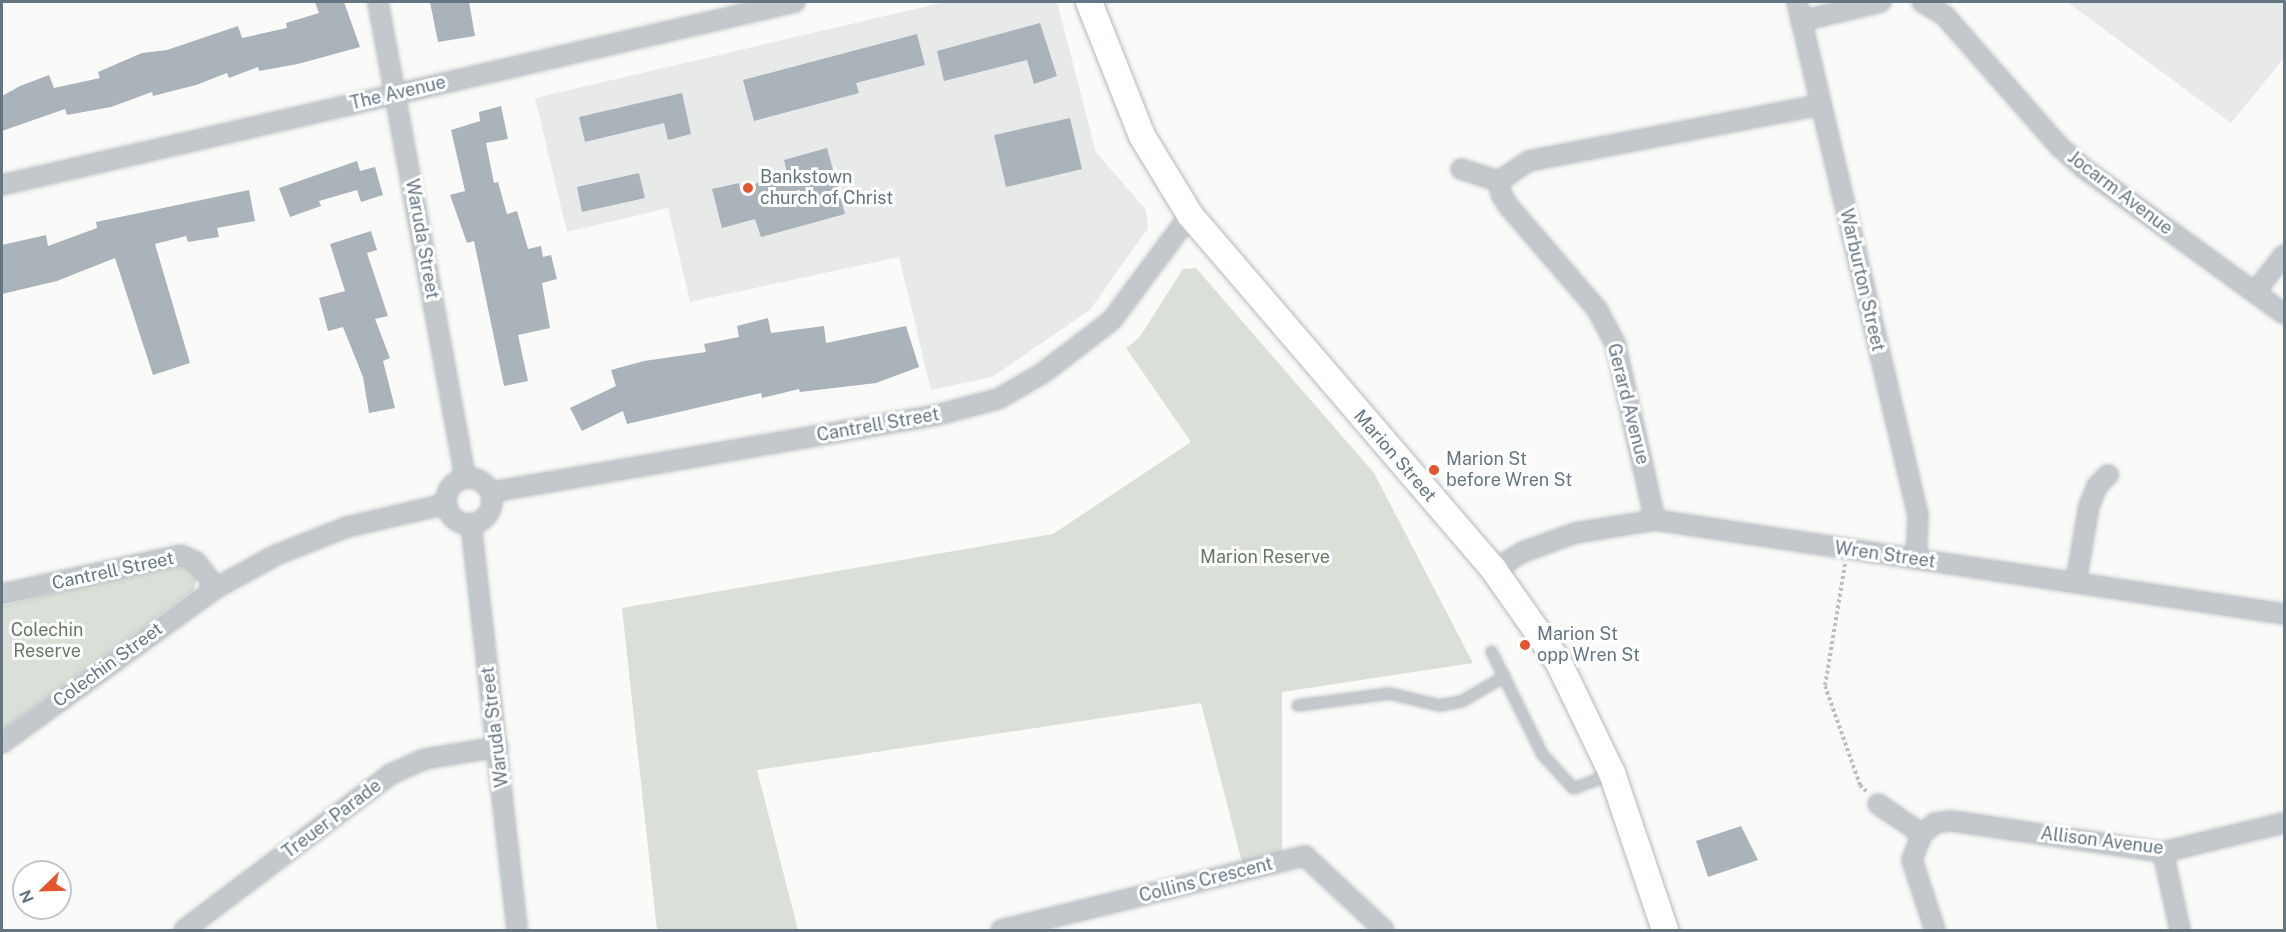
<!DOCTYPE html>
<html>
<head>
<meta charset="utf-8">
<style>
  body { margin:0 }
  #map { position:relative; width:2286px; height:932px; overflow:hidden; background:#fafaf8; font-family:"Public Sans",sans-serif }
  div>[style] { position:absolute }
  .built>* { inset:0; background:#e8e9e9 }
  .green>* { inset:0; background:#dadfd7 }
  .building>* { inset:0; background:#aab3b9 }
  .path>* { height:4px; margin-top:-2px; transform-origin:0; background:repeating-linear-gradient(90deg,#bbbfc2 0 3px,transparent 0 6px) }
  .roads { filter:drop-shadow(0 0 2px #b3babf) drop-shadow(0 0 2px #b3babf) }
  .service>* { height:9px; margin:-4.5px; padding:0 4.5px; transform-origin:4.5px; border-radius:4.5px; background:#c3c8cc }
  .minor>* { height:18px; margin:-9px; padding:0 9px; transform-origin:9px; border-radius:9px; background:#c3c8cc }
  .minor>.ring { margin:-9px; padding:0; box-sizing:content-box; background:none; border:18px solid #c3c8cc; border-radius:50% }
  .secondary>* { height:26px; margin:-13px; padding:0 13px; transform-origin:13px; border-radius:13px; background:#fff }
  .dots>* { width:16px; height:16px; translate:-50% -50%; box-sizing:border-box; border:3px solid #fff; border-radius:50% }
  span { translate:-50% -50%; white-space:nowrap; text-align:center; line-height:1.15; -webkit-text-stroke:6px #fff; paint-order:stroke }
  .street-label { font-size:18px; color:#657683 }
  .poi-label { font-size:18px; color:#657683 }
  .left { translate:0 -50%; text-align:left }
  .park-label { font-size:18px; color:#687a64 }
  .frame { position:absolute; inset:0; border:3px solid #657683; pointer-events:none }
  .north { position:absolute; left:12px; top:860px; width:60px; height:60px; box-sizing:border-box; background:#fff; border:2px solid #c1c8cd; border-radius:50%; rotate:247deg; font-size:16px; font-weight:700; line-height:24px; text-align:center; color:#657683 }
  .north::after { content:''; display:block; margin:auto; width:21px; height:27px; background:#e4572e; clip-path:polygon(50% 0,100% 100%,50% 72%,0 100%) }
</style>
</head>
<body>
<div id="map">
  <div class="built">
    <div style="clip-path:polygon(945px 2px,1057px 2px,1096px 152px,1146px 210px,1148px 228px,1090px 310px,992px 377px,931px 390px,899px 257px,690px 302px,668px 208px,567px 232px,535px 98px)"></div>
    <div style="clip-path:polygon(2067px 2px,2284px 2px,2284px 58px,2231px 123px)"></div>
  </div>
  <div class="green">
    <div style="clip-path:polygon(1196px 268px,1374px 473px,1473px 663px,1282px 692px,1282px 856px,1243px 866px,1201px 703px,757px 770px,798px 930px,657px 930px,622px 608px,1053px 534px,1191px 442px,1126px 348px,1139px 338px,1183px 269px)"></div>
    <div style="clip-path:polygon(179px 564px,198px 573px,194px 590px,2px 730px,2px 606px)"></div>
  </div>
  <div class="building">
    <div style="clip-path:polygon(315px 2px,344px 2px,360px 47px,298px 64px,259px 71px,258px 67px,229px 78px,227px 73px,196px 85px,153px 96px,152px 92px,111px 107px,67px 115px,65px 109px,2px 131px,2px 96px,20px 86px,49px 75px,54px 88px,100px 78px,98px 72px,142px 53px,167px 50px,238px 26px,242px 38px,287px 28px,286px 23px,319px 13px)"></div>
    <div style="clip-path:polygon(430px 2px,469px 2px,475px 36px,438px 42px)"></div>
    <div style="clip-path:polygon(1040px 23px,1057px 76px,1034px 84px,1027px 60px,944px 81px,937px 51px)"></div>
    <div style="clip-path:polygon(917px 34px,925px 65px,856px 83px,859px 93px,754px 121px,743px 80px)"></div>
    <div style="clip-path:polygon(682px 93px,691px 134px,668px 140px,664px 123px,585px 142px,579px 117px)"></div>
    <div style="clip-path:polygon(501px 106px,508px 139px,486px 143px,494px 183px,498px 182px,507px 214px,517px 211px,528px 249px,541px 246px,543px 257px,551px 255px,557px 279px,542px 283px,550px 328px,518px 335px,528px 381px,504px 386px,474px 241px,467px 243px,450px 195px,465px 191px,451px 130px,480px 121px,479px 112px)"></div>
    <div style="clip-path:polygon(1070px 118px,1082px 169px,1006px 187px,994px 135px)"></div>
    <div style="clip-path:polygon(827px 148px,845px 214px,761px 237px,755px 219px,722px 228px,712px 189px,739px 183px,740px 189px,787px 173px,784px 160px)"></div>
    <div style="clip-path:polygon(357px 161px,360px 171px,375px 167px,383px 195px,361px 202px,357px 190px,319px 201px,321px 206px,290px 217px,279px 188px)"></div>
    <div style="clip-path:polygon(639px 173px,645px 198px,582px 212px,577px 187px)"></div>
    <div style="clip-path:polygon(249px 190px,255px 221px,217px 228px,219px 237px,188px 242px,186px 236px,155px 244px,190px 363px,153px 375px,115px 258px,57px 281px,2px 294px,2px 245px,46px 235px,48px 246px,97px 228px,96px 222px)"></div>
    <div style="clip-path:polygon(371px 231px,377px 250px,367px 253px,388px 316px,375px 319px,390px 358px,383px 361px,395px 408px,369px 413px,363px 377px,343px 327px,328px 331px,319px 298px,345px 291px,330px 244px)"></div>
    <div style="clip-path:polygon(768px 318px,771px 333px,824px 326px,826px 343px,906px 326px,919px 367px,876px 383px,800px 392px,799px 389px,762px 398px,761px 393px,627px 424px,623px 411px,582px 431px,570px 408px,616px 386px,611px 370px,644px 361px,706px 352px,704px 344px,739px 337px,737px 326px)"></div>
    <div style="clip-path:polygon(1741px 826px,1758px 860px,1708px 877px,1696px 841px)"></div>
  </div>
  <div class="path">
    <div style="left:1845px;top:564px;width:124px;rotate:99.3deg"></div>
    <div style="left:1825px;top:686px;width:105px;rotate:70.5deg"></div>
    <div style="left:1860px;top:785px;width:10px;rotate:45deg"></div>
  </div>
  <div class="roads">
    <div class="service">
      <div style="left:1491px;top:651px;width:115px;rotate:63.7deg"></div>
      <div style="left:1542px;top:754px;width:46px;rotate:47.6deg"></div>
      <div style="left:1573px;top:788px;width:40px;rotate:-21deg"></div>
      <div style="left:1297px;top:705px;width:93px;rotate:-7.4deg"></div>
      <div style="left:1389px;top:693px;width:51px;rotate:13.5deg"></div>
      <div style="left:1439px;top:705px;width:22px;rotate:-10deg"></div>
      <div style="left:1461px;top:701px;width:50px;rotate:-30.2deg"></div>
    </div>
    <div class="minor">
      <div style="left:378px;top:2px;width:483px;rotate:79.6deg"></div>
      <div style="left:1797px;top:2px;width:527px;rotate:76.73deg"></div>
      <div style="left:1918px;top:515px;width:44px;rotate:92.6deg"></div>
      <div style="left:1922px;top:2px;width:27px;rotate:31deg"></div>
      <div style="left:1945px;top:16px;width:173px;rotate:48.8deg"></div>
      <div style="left:2059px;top:146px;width:31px;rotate:42deg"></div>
      <div style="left:2082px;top:167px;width:250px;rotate:36deg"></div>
      <div style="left:1801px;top:21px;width:82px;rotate:-13.4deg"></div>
      <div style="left:1461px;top:169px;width:40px;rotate:18deg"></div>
      <div style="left:2px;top:185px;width:814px;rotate:-12.99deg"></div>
      <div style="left:2255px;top:292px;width:47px;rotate:-51.9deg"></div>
      <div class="ring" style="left:446px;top:478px;width:28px;height:28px"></div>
      <div style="left:491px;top:492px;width:453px;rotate:-9.8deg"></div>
      <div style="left:937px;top:415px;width:63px;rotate:-14.7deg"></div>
      <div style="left:998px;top:399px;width:52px;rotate:-30deg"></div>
      <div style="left:1043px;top:373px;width:87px;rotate:-37.5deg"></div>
      <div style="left:1112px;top:320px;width:131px;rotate:-53.4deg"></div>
      <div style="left:1655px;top:520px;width:181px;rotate:-102.7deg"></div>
      <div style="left:1615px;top:343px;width:40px;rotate:-118deg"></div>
      <div style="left:1596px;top:308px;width:133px;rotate:-130.7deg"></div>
      <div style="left:1509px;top:207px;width:15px;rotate:-122deg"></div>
      <div style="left:1501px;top:194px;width:13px;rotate:-99deg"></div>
      <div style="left:1499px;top:181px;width:36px;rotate:-34deg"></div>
      <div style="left:1529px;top:161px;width:296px;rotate:-10.9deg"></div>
      <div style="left:471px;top:524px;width:409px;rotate:83.5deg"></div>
      <div style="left:1494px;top:570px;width:34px;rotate:-32deg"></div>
      <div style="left:1523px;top:552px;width:55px;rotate:-20.1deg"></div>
      <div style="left:1575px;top:533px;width:81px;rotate:-9.2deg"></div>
      <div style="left:1655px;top:520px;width:636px;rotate:8.5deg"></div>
      <div style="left:2076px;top:582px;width:77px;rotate:-80.3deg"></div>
      <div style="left:2089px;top:506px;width:22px;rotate:-68deg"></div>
      <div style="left:2097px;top:486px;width:16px;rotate:-45deg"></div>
      <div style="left:2px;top:594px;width:183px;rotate:-12.3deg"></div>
      <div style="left:181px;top:555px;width:17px;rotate:25deg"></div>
      <div style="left:196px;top:562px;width:33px;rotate:52deg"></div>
      <div style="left:2px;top:743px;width:264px;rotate:-35.9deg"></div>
      <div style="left:216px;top:588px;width:68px;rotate:-28.8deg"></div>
      <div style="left:276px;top:555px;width:76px;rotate:-21.5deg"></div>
      <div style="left:347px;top:527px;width:102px;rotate:-13.1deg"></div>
      <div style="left:1878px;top:804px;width:53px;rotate:34.3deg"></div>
      <div style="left:2163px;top:852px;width:80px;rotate:77.7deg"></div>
      <div style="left:184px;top:930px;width:259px;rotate:-37deg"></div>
      <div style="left:391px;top:774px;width:37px;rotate:-24deg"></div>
      <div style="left:425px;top:759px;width:74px;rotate:-9.3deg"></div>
      <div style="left:1001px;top:930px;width:313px;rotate:-13.7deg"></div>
      <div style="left:1305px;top:856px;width:108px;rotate:43.1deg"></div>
      <div style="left:1935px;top:930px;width:74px;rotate:-108.2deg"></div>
      <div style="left:1912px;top:860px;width:28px;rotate:-69deg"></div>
      <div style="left:1922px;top:834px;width:17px;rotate:-40deg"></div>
      <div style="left:1935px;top:823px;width:17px;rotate:-7deg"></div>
      <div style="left:1952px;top:821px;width:213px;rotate:8.4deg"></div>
      <div style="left:2163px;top:852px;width:124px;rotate:-13.5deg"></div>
    </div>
    <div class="secondary">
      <div style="left:1089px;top:2px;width:144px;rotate:68.4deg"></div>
      <div style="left:1142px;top:136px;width:92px;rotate:58.7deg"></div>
      <div style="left:1190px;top:215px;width:467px;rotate:49.4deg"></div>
      <div style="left:1494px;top:570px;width:111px;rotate:54.9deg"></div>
      <div style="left:1558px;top:661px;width:124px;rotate:64.3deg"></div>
      <div style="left:1612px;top:773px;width:166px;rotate:71.3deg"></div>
    </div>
  </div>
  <div class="dots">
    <div style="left:748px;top:188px;background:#e4572e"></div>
    <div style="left:1434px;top:470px;background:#e4572e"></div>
    <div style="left:1525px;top:645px;background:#e4572e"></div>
  </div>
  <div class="street-label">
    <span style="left:398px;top:93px;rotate:-13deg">The Avenue</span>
    <span style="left:2120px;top:193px;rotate:37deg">Jocarm Avenue</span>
    <span style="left:422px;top:239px;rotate:80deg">Waruda Street</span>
    <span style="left:1862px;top:280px;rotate:77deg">Warburton Street</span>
    <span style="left:1628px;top:404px;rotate:76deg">Gerard Avenue</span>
    <span style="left:878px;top:425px;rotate:-10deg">Cantrell Street</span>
    <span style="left:1395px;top:456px;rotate:49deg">Marion Street</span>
    <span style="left:1885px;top:555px;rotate:8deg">Wren Street</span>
    <span style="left:113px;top:571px;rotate:-12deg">Cantrell Street</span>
    <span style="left:108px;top:665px;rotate:-36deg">Colechin Street</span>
    <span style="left:495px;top:727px;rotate:-97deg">Waruda Street</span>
    <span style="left:332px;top:819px;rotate:-37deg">Treuer Parade</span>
    <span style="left:2102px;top:841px;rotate:7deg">Allison Avenue</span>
    <span style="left:1206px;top:880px;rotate:-14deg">Collins Crescent</span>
  </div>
  <div class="poi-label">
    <span class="left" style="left:760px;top:188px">Bankstown<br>church of Christ</span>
    <span class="left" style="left:1446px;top:470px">Marion St<br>before Wren St</span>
    <span class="left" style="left:1537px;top:645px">Marion St<br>opp Wren St</span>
  </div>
  <div class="park-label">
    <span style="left:1265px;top:557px">Marion Reserve</span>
    <span style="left:47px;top:641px">Colechin<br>Reserve</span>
  </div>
  <div class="frame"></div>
  <div class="north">N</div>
</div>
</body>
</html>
